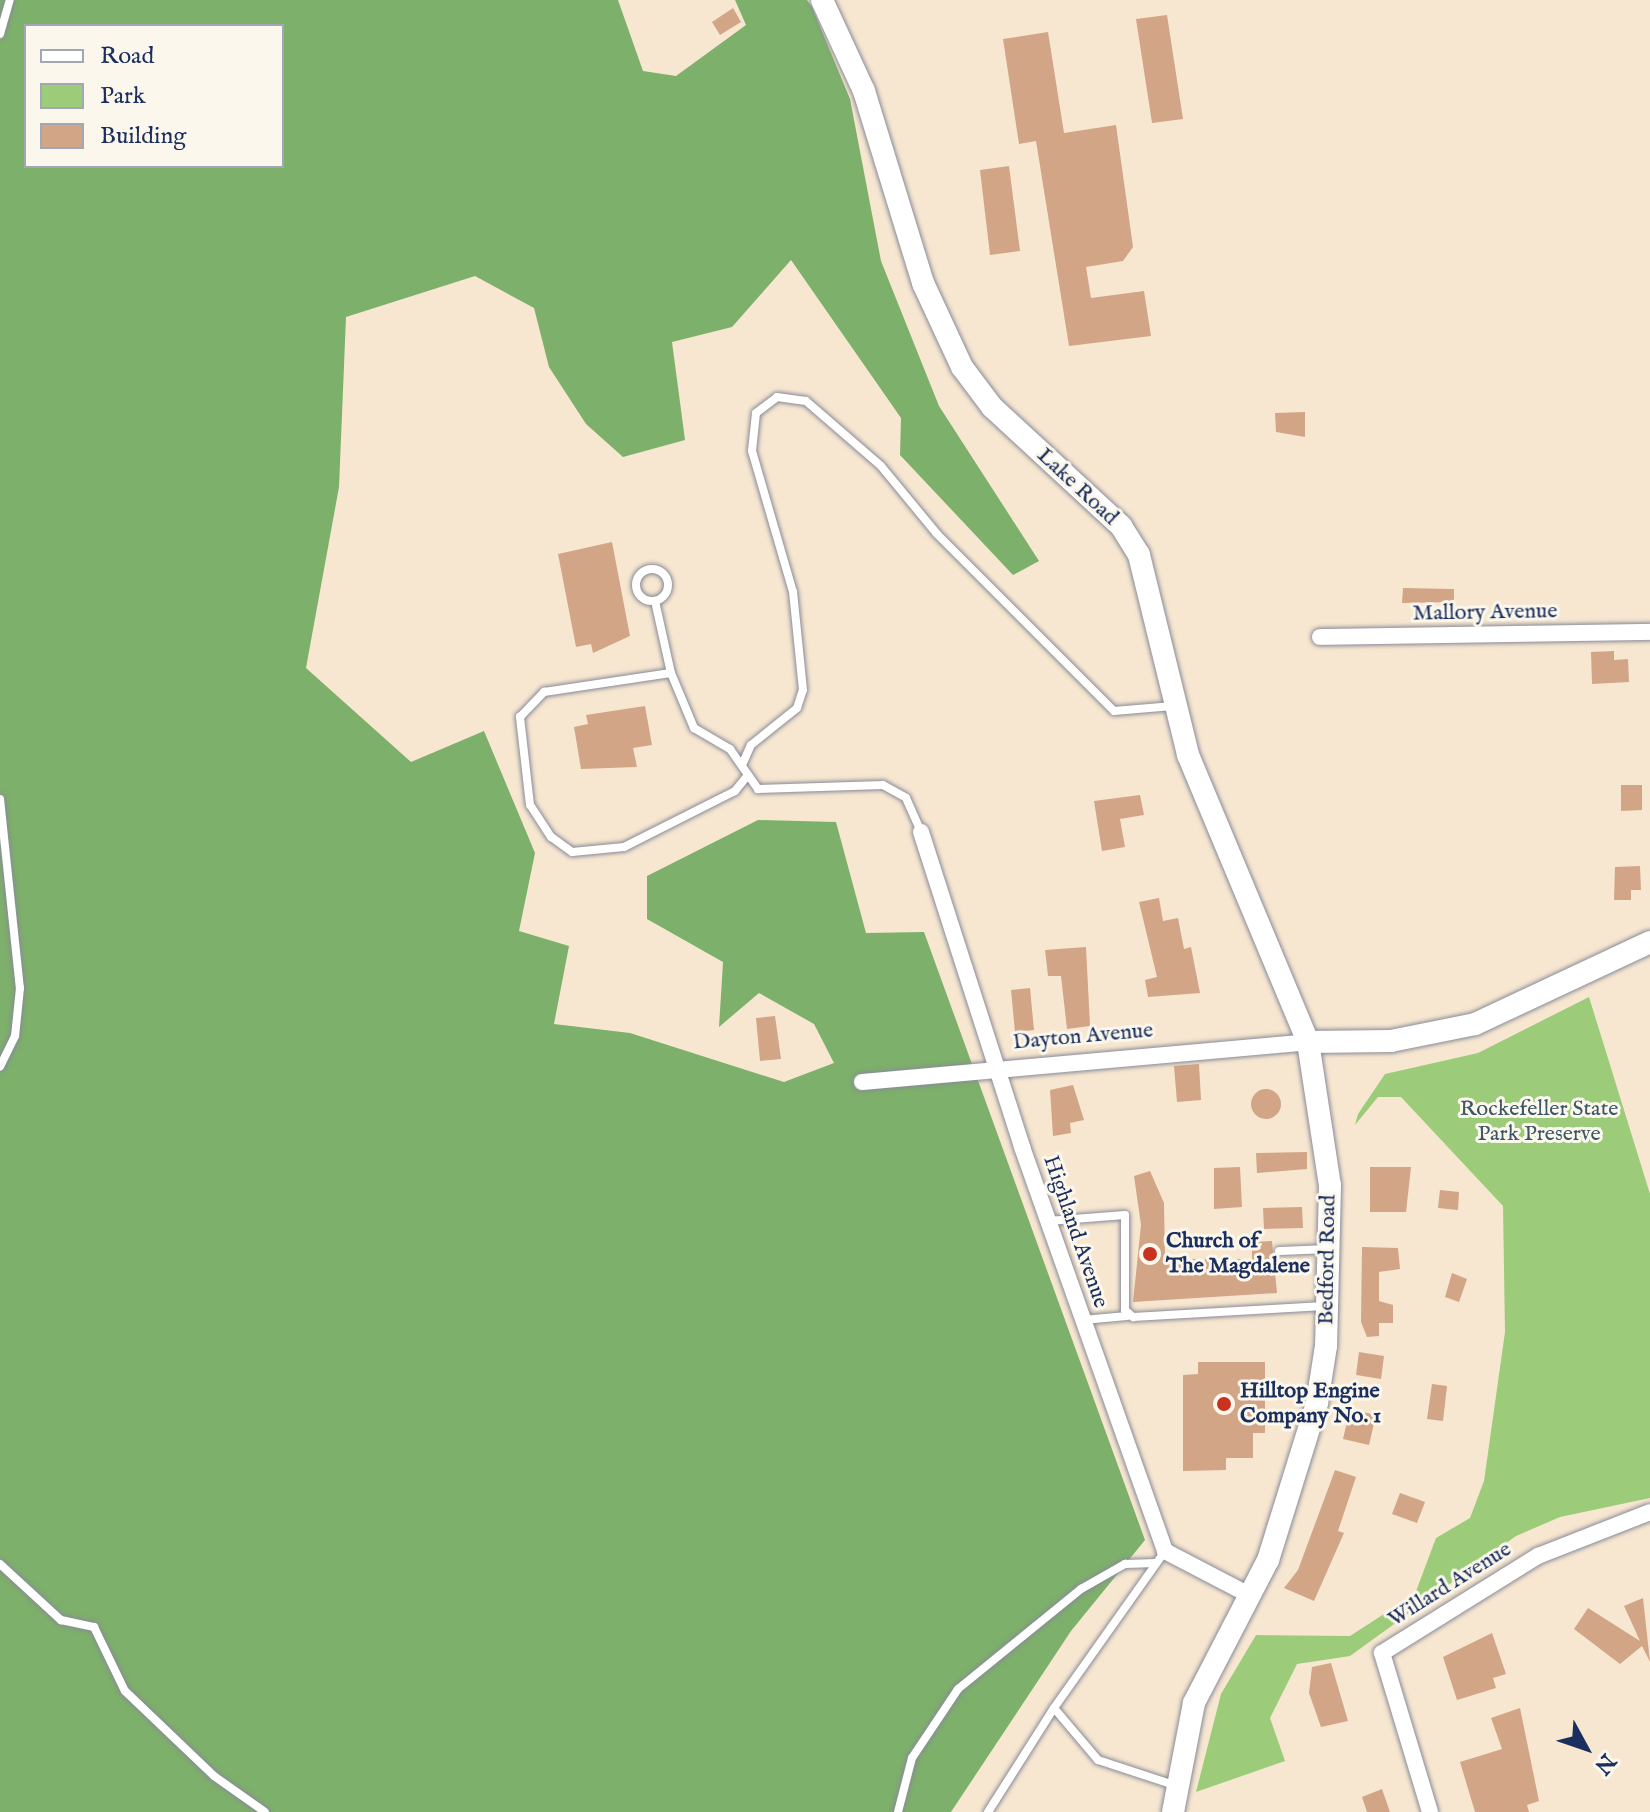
<!DOCTYPE html>
<html>
<head>
<meta charset="utf-8">
<style>
  body { margin:0 }
  #map { position:relative; width:1650px; height:1812px; overflow:hidden; background:#f7e7d1; font-family:"IM FELL English",serif }
  div>[style] { position:absolute }
  .green>* { inset:0; background:#9ccc7a }
  .forest>* { inset:0; background:#7db06a }
  .building>* { inset:0; background:#d2a587 }
  .round { border-radius:50% }
  .roads { filter:drop-shadow(0 0 2px #898b98) drop-shadow(0 0 2px #898b98) }
  .lane>* { height:8px; margin:-4px; padding:0 4px; transform-origin:4px; border-radius:4px; background:#fff }
  .lane>.ring { margin:-4px; padding:0; box-sizing:content-box; background:none; border:8px solid #fff; border-radius:50% }
  .street>* { height:16px; margin:-8px; padding:0 8px; transform-origin:8px; border-radius:8px; background:#fff }
  .secondary>* { height:22px; margin:-11px; padding:0 11px; transform-origin:11px; border-radius:11px; background:#fff }
  .dots>* { width:22px; height:22px; translate:-50% -50%; box-sizing:border-box; border:4px solid #fbf7ec; border-radius:50% }
  span { translate:-50% -50%; white-space:nowrap; text-align:center; line-height:1.15; -webkit-text-stroke:6px #fbf7ec; paint-order:stroke }
  .street-label { font-size:22px; color:#1b2f5e }
  .park-label { font-size:22px; color:#3b5665 }
  .poi-label { font-size:22px; color:#1b2f5e; font-weight:700 }
  .left { translate:0 -50%; text-align:left }
  .legend { position:absolute; left:24px; top:24px; width:260px; height:144px; box-sizing:border-box; background:#fbf7ec; border:2px solid #a1a7b3; margin:0; padding:10px 14px; list-style:none; font-size:24px; color:#1b2f5e }
  .legend li { display:flex; align-items:center; gap:16px; height:40px }
  .legend b { width:40px; border:2px solid #a1a7b3 }
  .north { position:absolute; left:1546px; top:1708px; width:80px; height:80px; -webkit-text-stroke:6px #fbf7ec; paint-order:stroke; rotate:130deg; font-size:22px; font-weight:700; line-height:32px; text-align:center; color:#1b2f5e }
  .north::after { content:''; display:block; margin:auto; width:28px; height:36px; background:#1b2f5e; clip-path:polygon(50% 0,100% 100%,50% 72%,0 100%) }
</style>
</head>
<body>
<div id="map">
  <div class="green">
    <div style="clip-path:polygon(1589px 997px,1650px 1194px,1650px 1498px,1560px 1517px,1516px 1536px,1350px 1656px,1297px 1664px,1270px 1718px,1285px 1761px,1196px 1792px,1221px 1694px,1256px 1635px,1350px 1636px,1415px 1594px,1436px 1538px,1470px 1518px,1484px 1481px,1505px 1332px,1503px 1206px,1401px 1097px,1378px 1097px,1355px 1125px,1358px 1114px,1385px 1074px,1478px 1053px)"></div>
  </div>
  <div class="forest">
    <div style="clip-path:polygon(evenodd,0 0,618px 0,643px 71px,676px 76px,746px 25px,735px 0,807px 0,812px 7px,850px 99px,881px 261px,939px 406px,1039px 561px,1013px 575px,900px 455px,901px 418px,791px 260px,732px 327px,672px 342px,685px 440px,623px 457px,586px 424px,549px 367px,534px 308px,475px 276px,346px 317px,339px 487px,306px 668px,411px 762px,484px 731px,535px 853px,519px 931px,569px 946px,554px 1024px,630px 1033px,784px 1082px,834px 1063px,814px 1024px,759px 993px,719px 1027px,723px 962px,647px 919px,647px 876px,758px 820px,836px 822px,866px 933px,924px 932px,1145px 1540px,1071px 1631px,951px 1812px,0 1812px,0 0,26px 26px,282px 26px,282px 166px,26px 166px,26px 26px)"></div>
  </div>
  <div class="building">
    <div style="clip-path:polygon(733px 8px,741px 22px,720px 35px,712px 22px)"></div>
    <div style="clip-path:polygon(1167px 15px,1183px 119px,1152px 123px,1136px 19px)"></div>
    <div style="clip-path:polygon(1048px 32px,1064px 133px,1116px 125px,1133px 247px,1123px 261px,1086px 267px,1091px 298px,1144px 291px,1151px 336px,1069px 346px,1036px 141px,1019px 144px,1003px 39px)"></div>
    <div style="clip-path:polygon(1009px 166px,1020px 251px,990px 255px,980px 170px)"></div>
    <div style="clip-path:polygon(1305px 412px,1305px 437px,1276px 432px,1275px 413px)"></div>
    <div style="clip-path:polygon(612px 542px,630px 636px,593px 653px,591px 644px,576px 647px,558px 554px)"></div>
    <div style="clip-path:polygon(1403px 588px,1454px 589px,1454px 602px,1402px 603px)"></div>
    <div style="clip-path:polygon(1614px 651px,1614px 660px,1628px 659px,1629px 682px,1592px 684px,1591px 652px)"></div>
    <div style="clip-path:polygon(645px 706px,652px 745px,633px 748px,637px 767px,581px 769px,574px 727px,588px 724px,586px 715px)"></div>
    <div style="clip-path:polygon(1621px 785px,1642px 785px,1642px 810px,1621px 811px)"></div>
    <div style="clip-path:polygon(1140px 795px,1144px 815px,1120px 819px,1125px 847px,1102px 851px,1094px 801px)"></div>
    <div style="clip-path:polygon(1640px 866px,1641px 890px,1631px 890px,1631px 900px,1614px 900px,1615px 867px)"></div>
    <div style="clip-path:polygon(1159px 898px,1163px 921px,1178px 918px,1184px 949px,1191px 947px,1200px 993px,1148px 997px,1145px 980px,1157px 977px,1139px 902px)"></div>
    <div style="clip-path:polygon(1086px 947px,1090px 1026px,1067px 1029px,1061px 976px,1048px 976px,1045px 950px)"></div>
    <div style="clip-path:polygon(1030px 988px,1034px 1030px,1015px 1032px,1011px 990px)"></div>
    <div style="clip-path:polygon(775px 1016px,781px 1059px,760px 1061px,756px 1018px)"></div>
    <div style="clip-path:polygon(1199px 1064px,1201px 1100px,1177px 1102px,1174px 1066px)"></div>
    <div style="clip-path:polygon(1073px 1085px,1084px 1120px,1070px 1123px,1071px 1133px,1053px 1136px,1050px 1090px)"></div>
    <div class="round" style="left:1251px;top:1089px;width:30px;height:30px"></div>
    <div style="clip-path:polygon(1307px 1152px,1307px 1169px,1257px 1173px,1256px 1153px)"></div>
    <div style="clip-path:polygon(1240px 1167px,1242px 1207px,1214px 1209px,1214px 1168px)"></div>
    <div style="clip-path:polygon(1370px 1167px,1411px 1167px,1406px 1212px,1370px 1212px)"></div>
    <div style="clip-path:polygon(1150px 1171px,1164px 1203px,1165px 1259px,1252px 1259px,1252px 1242px,1272px 1241px,1277px 1293px,1133px 1302px,1141px 1225px,1134px 1176px)"></div>
    <div style="clip-path:polygon(1440px 1190px,1459px 1192px,1458px 1210px,1438px 1208px)"></div>
    <div style="clip-path:polygon(1302px 1207px,1303px 1228px,1264px 1229px,1263px 1208px)"></div>
    <div style="clip-path:polygon(1362px 1247px,1398px 1248px,1400px 1269px,1379px 1272px,1379px 1301px,1393px 1305px,1393px 1323px,1379px 1323px,1379px 1336px,1367px 1337px,1361px 1322px)"></div>
    <div style="clip-path:polygon(1452px 1273px,1467px 1279px,1459px 1302px,1445px 1297px)"></div>
    <div style="clip-path:polygon(1359px 1352px,1384px 1356px,1381px 1379px,1356px 1375px)"></div>
    <div style="clip-path:polygon(1198px 1362px,1265px 1362px,1265px 1433px,1253px 1433px,1253px 1458px,1226px 1458px,1226px 1470px,1183px 1471px,1183px 1375px,1198px 1374px)"></div>
    <div style="clip-path:polygon(1432px 1384px,1447px 1386px,1443px 1421px,1427px 1419px)"></div>
    <div style="clip-path:polygon(1350px 1409px,1376px 1415px,1369px 1445px,1343px 1439px)"></div>
    <div style="clip-path:polygon(1335px 1470px,1356px 1477px,1338px 1531px,1344px 1533px,1314px 1601px,1284px 1588px,1298px 1570px)"></div>
    <div style="clip-path:polygon(1400px 1493px,1425px 1502px,1417px 1523px,1392px 1514px)"></div>
    <div style="clip-path:polygon(1643px 1598px,1650px 1662px,1642px 1646px,1620px 1664px,1574px 1629px,1588px 1608px,1640px 1641px,1624px 1606px)"></div>
    <div style="clip-path:polygon(1492px 1633px,1506px 1674px,1493px 1678px,1496px 1688px,1457px 1700px,1443px 1657px)"></div>
    <div style="clip-path:polygon(1331px 1663px,1348px 1721px,1321px 1727px,1309px 1693px,1312px 1667px)"></div>
    <div style="clip-path:polygon(1520px 1708px,1539px 1801px,1527px 1805px,1529px 1812px,1475px 1812px,1460px 1762px,1502px 1749px,1491px 1718px)"></div>
    <div style="clip-path:polygon(1382px 1789px,1390px 1812px,1367px 1812px,1362px 1797px)"></div>
  </div>
  <div class="roads">
    <div class="lane">
      <div style="left:0;top:34px;width:35px;rotate:-74deg"></div>
      <div class="ring" style="left:636px;top:569px;width:24px;height:24px"></div>
      <div style="left:655px;top:601px;width:74px;rotate:77.5deg"></div>
      <div style="left:742px;top:765px;width:22px;rotate:-66deg"></div>
      <div style="left:751px;top:745px;width:59px;rotate:-38.8deg"></div>
      <div style="left:797px;top:708px;width:19px;rotate:-72deg"></div>
      <div style="left:803px;top:690px;width:99px;rotate:-95.8deg"></div>
      <div style="left:793px;top:592px;width:147px;rotate:-106.2deg"></div>
      <div style="left:752px;top:451px;width:38px;rotate:-84deg"></div>
      <div style="left:756px;top:413px;width:26px;rotate:-37deg"></div>
      <div style="left:777px;top:397px;width:29px;rotate:8deg"></div>
      <div style="left:806px;top:401px;width:99px;rotate:40.9deg"></div>
      <div style="left:881px;top:466px;width:88px;rotate:50.5deg"></div>
      <div style="left:937px;top:534px;width:250px;rotate:45deg"></div>
      <div style="left:1114px;top:711px;width:59px;rotate:-4.8deg"></div>
      <div style="left:748px;top:775px;width:21px;rotate:129deg"></div>
      <div style="left:735px;top:791px;width:124px;rotate:153.2deg"></div>
      <div style="left:624px;top:847px;width:52px;rotate:174.5deg"></div>
      <div style="left:572px;top:852px;width:26px;rotate:-144deg"></div>
      <div style="left:551px;top:837px;width:38px;rotate:-123deg"></div>
      <div style="left:530px;top:805px;width:89px;rotate:-96.5deg"></div>
      <div style="left:520px;top:717px;width:35px;rotate:-46deg"></div>
      <div style="left:544px;top:692px;width:128px;rotate:-8.5deg"></div>
      <div style="left:671px;top:673px;width:60px;rotate:67.3deg"></div>
      <div style="left:694px;top:728px;width:42px;rotate:30.3deg"></div>
      <div style="left:730px;top:749px;width:49px;rotate:55deg"></div>
      <div style="left:758px;top:789px;width:125px;rotate:-1.8deg"></div>
      <div style="left:883px;top:785px;width:26px;rotate:29deg"></div>
      <div style="left:906px;top:798px;width:36px;rotate:66deg"></div>
      <div style="left:0;top:799px;width:190px;rotate:84deg"></div>
      <div style="left:20px;top:988px;width:48px;rotate:95.9deg"></div>
      <div style="left:15px;top:1036px;width:34px;rotate:116deg"></div>
      <div style="left:1048px;top:1221px;width:77px;rotate:-4.5deg"></div>
      <div style="left:1125px;top:1215px;width:95px;rotate:90deg"></div>
      <div style="left:1125px;top:1310px;width:11px;rotate:41deg"></div>
      <div style="left:1133px;top:1317px;width:191px;rotate:-3.3deg"></div>
      <div style="left:1279px;top:1251px;width:50px;rotate:-2.3deg"></div>
      <div style="left:1083px;top:1320px;width:44px;rotate:-5.2deg"></div>
      <div style="left:0;top:1564px;width:83px;rotate:42.6deg"></div>
      <div style="left:61px;top:1620px;width:34px;rotate:12deg"></div>
      <div style="left:94px;top:1627px;width:71px;rotate:64.2deg"></div>
      <div style="left:125px;top:1691px;width:123px;rotate:43.7deg"></div>
      <div style="left:214px;top:1776px;width:62px;rotate:35.2deg"></div>
      <div style="left:1054px;top:1708px;width:192px;rotate:-54.7deg"></div>
      <div style="left:898px;top:1812px;width:56px;rotate:-75.5deg"></div>
      <div style="left:912px;top:1758px;width:83px;rotate:-56.3deg"></div>
      <div style="left:958px;top:1689px;width:159px;rotate:-39.1deg"></div>
      <div style="left:1081px;top:1589px;width:51px;rotate:-29.6deg"></div>
      <div style="left:1125px;top:1564px;width:31px;rotate:-2deg"></div>
      <div style="left:988px;top:1812px;width:123px;rotate:-57.6deg"></div>
      <div style="left:1054px;top:1708px;width:68px;rotate:49.8deg"></div>
      <div style="left:1098px;top:1760px;width:80px;rotate:18.2deg"></div>
    </div>
    <div class="street">
      <div style="left:1320px;top:637px;width:330px;rotate:-0.9deg"></div>
      <div style="left:921px;top:832px;width:331px;rotate:72.2deg"></div>
      <div style="left:1022px;top:1147px;width:429px;rotate:70.5deg"></div>
      <div style="left:1165px;top:1551px;width:97px;rotate:27.6deg"></div>
      <div style="left:862px;top:1082px;width:448px;rotate:-5.1deg"></div>
      <div style="left:1430px;top:1812px;width:166px;rotate:-106.8deg"></div>
      <div style="left:1382px;top:1653px;width:184px;rotate:-31.9deg"></div>
      <div style="left:1538px;top:1556px;width:120px;rotate:-21.4deg"></div>
    </div>
    <div class="secondary">
      <div style="left:822px;top:0;width:100px;rotate:65.2deg"></div>
      <div style="left:864px;top:91px;width:201px;rotate:72.9deg"></div>
      <div style="left:923px;top:283px;width:93px;rotate:65.1deg"></div>
      <div style="left:962px;top:367px;width:50px;rotate:53.1deg"></div>
      <div style="left:992px;top:407px;width:176px;rotate:42.7deg"></div>
      <div style="left:1121px;top:526px;width:34px;rotate:58deg"></div>
      <div style="left:1139px;top:555px;width:206px;rotate:76.2deg"></div>
      <div style="left:1188px;top:755px;width:311px;rotate:67.3deg"></div>
      <div style="left:1308px;top:1042px;width:145px;rotate:81.3deg"></div>
      <div style="left:1330px;top:1185px;width:161px;rotate:91.4deg"></div>
      <div style="left:1326px;top:1346px;width:58px;rotate:99deg"></div>
      <div style="left:1317px;top:1403px;width:164px;rotate:107.3deg"></div>
      <div style="left:1268px;top:1560px;width:161px;rotate:117.4deg"></div>
      <div style="left:1194px;top:1703px;width:111px;rotate:100.9deg"></div>
      <div style="left:1308px;top:1042px;width:83px;rotate:-0.7deg"></div>
      <div style="left:1391px;top:1041px;width:86px;rotate:-11.4deg"></div>
      <div style="left:1475px;top:1024px;width:193px;rotate:-25.1deg"></div>
    </div>
  </div>
  <div class="dots">
    <div style="left:1150px;top:1254px;background:#c8321e"></div>
    <div style="left:1224px;top:1404px;background:#c8321e"></div>
  </div>
  <div class="street-label">
    <span style="left:1077px;top:487px;rotate:43deg">Lake Road</span>
    <span style="left:1485px;top:613px;rotate:-1deg">Mallory Avenue</span>
    <span style="left:1083px;top:1037px;rotate:-5deg">Dayton Avenue</span>
    <span style="left:1075px;top:1232px;rotate:71deg">Highland Avenue</span>
    <span style="left:1328px;top:1260px;rotate:-89deg">Bedford Road</span>
    <span style="left:1450px;top:1585px;rotate:-32deg">Willard Avenue</span>
  </div>
  <div class="park-label">
    <span style="left:1539px;top:1122px">Rockefeller State<br>Park Preserve</span>
  </div>
  <div class="poi-label">
    <span class="left" style="left:1166px;top:1254px">Church of<br>The Magdalene</span>
    <span class="left" style="left:1240px;top:1404px">Hilltop Engine<br>Company No. 1</span>
  </div>
  <ul class="legend">
  <li><b style="height:10px;background:#fff"></b>Road</li>
  <li><b style="height:22px;background:#9ccc7a"></b>Park</li>
  <li><b style="height:22px;background:#d2a587"></b>Building</li>
  </ul>
  <div class="north">N</div>
</div>
</body>
</html>
